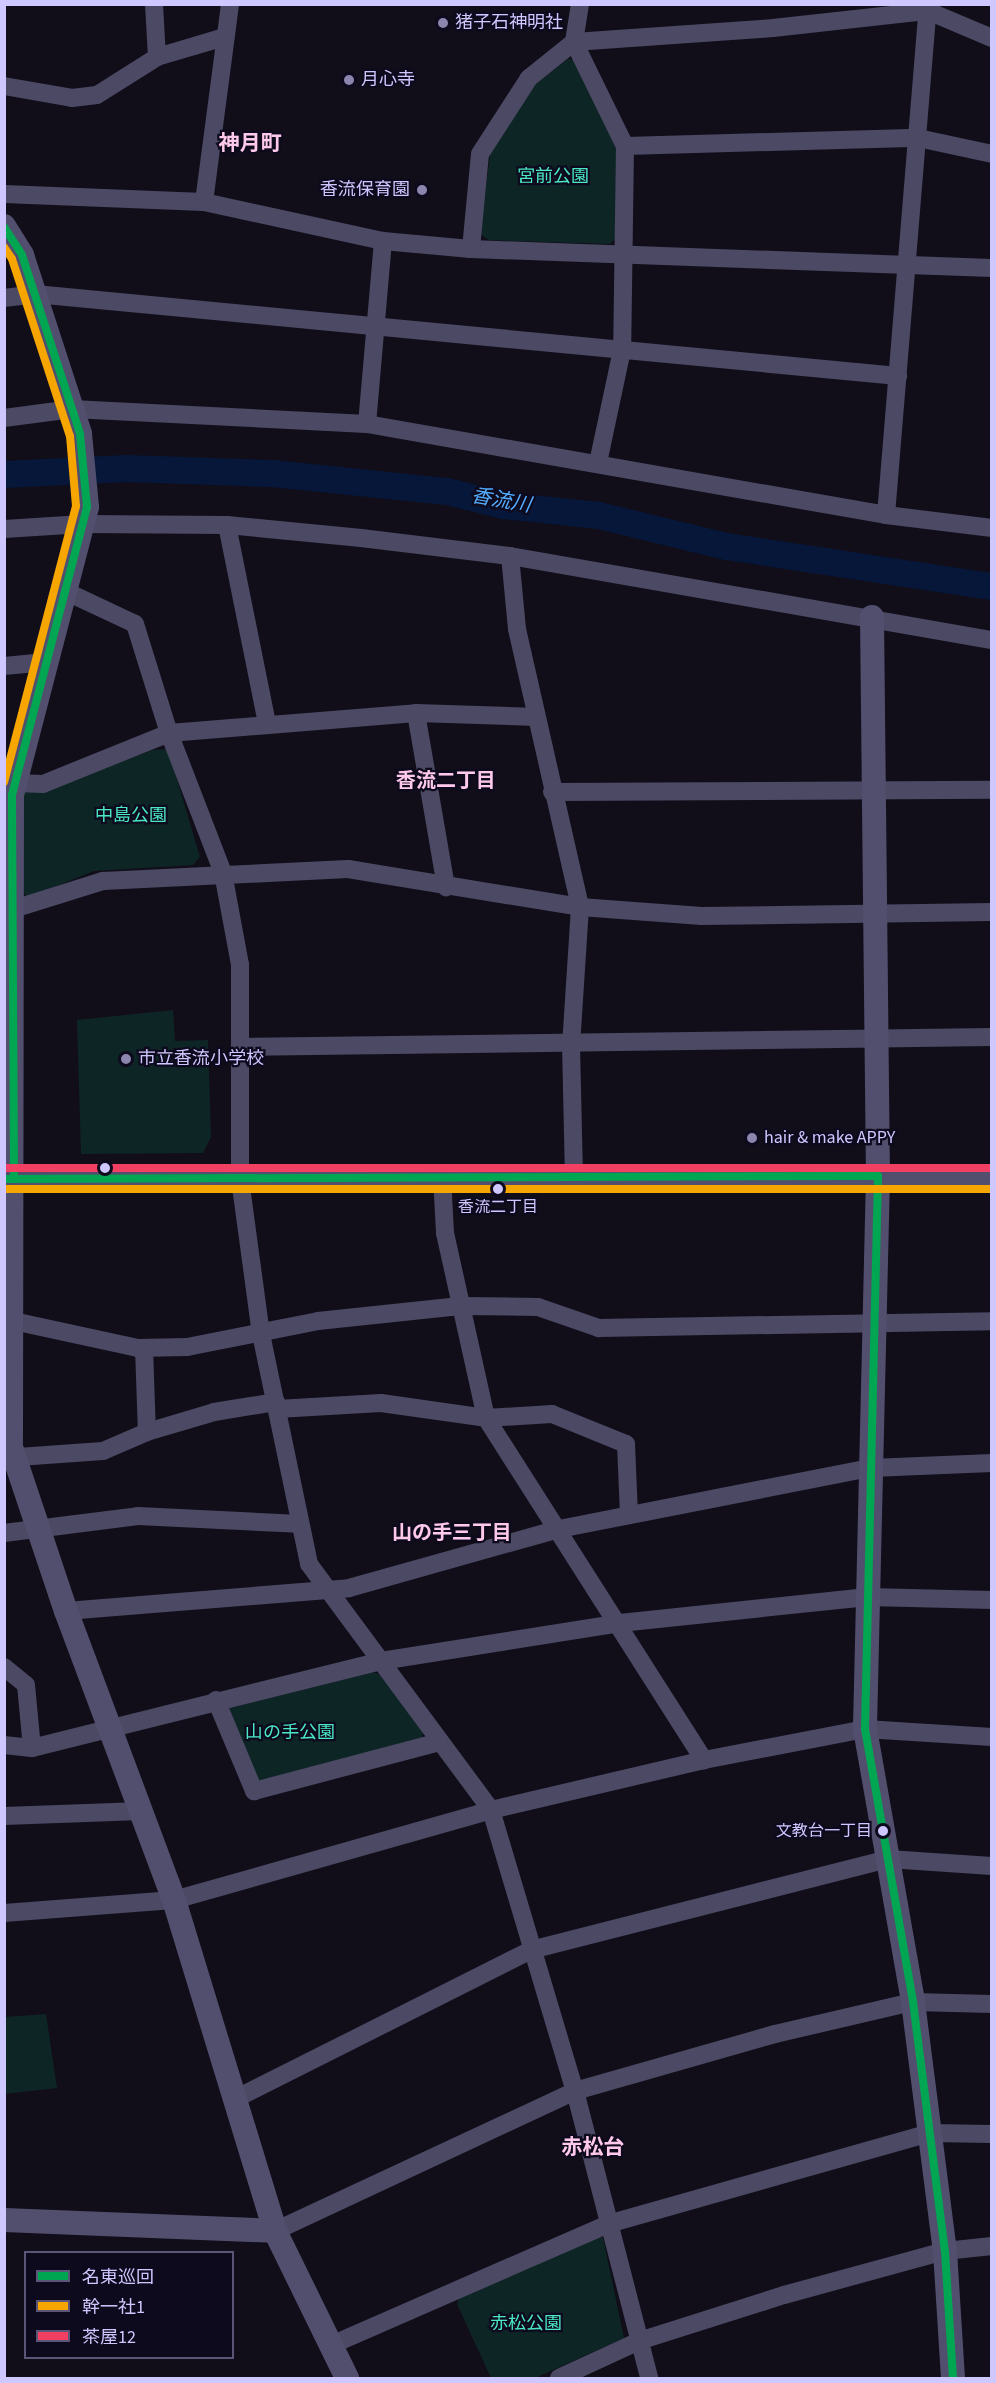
<!DOCTYPE html>
<html>
<head>
<meta charset="utf-8">
<style>
  body { margin:0 }
  #map { position:relative; width:996px; height:2383px; overflow:hidden; background:#110e1a; font-family:"Source Sans 3","Noto Sans JP",sans-serif }
  div>[style] { position:absolute }
  .green>* { inset:0; background:#0e2526 }
  .river>* { height:27px; margin:-13.5px; padding:0 13.5px; transform-origin:13.5px; border-radius:13.5px; background:#06173a }
  .street>* { height:18px; margin:-9px; padding:0 9px; transform-origin:9px; border-radius:9px; background:#4b4964 }
  .secondary>* { height:24px; margin:-12px; padding:0 12px; transform-origin:12px; border-radius:12px; background:#524f6e }
  .bus-1>* { height:8px; margin:-4px; padding:0 4px; transform-origin:4px; border-radius:4px; background:#00a651 }
  .bus-2>* { height:8px; margin:-4px; padding:0 4px; transform-origin:4px; border-radius:4px; background:#f7a600 }
  .bus-3>* { height:8px; margin:-4px; padding:0 4px; transform-origin:4px; border-radius:4px; background:#f24062 }
  .dots>* { width:16px; height:16px; translate:-50% -50%; box-sizing:border-box; border:3px solid #0e0a1e; border-radius:50% }
  span { translate:-50% -50%; white-space:nowrap; text-align:center; line-height:1.15; -webkit-text-stroke:4.5px #0e0a1e; paint-order:stroke }
  .bus-label { font-size:16px; color:#cfc7ff }
  .right { translate:-100% -50%; text-align:right }
  .poi-label { font-size:18px; color:#cfc7ff }
  .left { translate:0 -50%; text-align:left }
  .park-label { font-size:18px; color:#4ae8c4 }
  .water-label { font-size:20px; color:#55adff; font-style:italic }
  .neighbourhood-label { font-size:20px; color:#ffc9ea; font-weight:700 }
  .quarter-label { font-size:21px; color:#ffc9ea; font-weight:700 }
  .frame { position:absolute; inset:0; border:6px solid #cfc7ff; pointer-events:none }
  .legend { position:absolute; left:24px; top:2251px; width:210px; height:108px; box-sizing:border-box; background:#0e0a1e; border:2px solid #5b5678; margin:0; padding:8px 10px; list-style:none; font-size:18px; color:#cfc7ff }
  .legend li { display:flex; align-items:center; gap:12px; height:30px }
  .legend b { width:30px; border:2px solid #5b5678 }
</style>
</head>
<body>
<div id="map">
  <div class="green">
    <div style="clip-path:polygon(568px 59px,575px 60px,619px 149px,617px 237px,610px 244px,489px 240px,480px 234px,490px 155px,533px 86px)"></div>
    <div style="clip-path:polygon(168px 749px,200px 857px,193px 865px,94px 871px,27px 898px,21px 888px,17px 792px,44px 790px,153px 750px)"></div>
    <div style="clip-path:polygon(173px 1010px,175px 1041px,208px 1040px,211px 1137px,203px 1153px,81px 1154px,77px 1020px)"></div>
    <div style="clip-path:polygon(365px 1670px,379px 1674px,423px 1729px,422px 1739px,258px 1782px,229px 1708px)"></div>
    <div style="clip-path:polygon(46px 2014px,57px 2088px,5px 2094px,5px 2017px)"></div>
    <div style="clip-path:polygon(596px 2235px,603px 2238px,624px 2338px,535px 2378px,491px 2378px,457px 2304px,460px 2296px)"></div>
  </div>
  <div class="river">
    <div style="left:4px;top:474px;width:122px;rotate:-2.8deg"></div>
    <div style="left:126px;top:468px;width:146px;rotate:2deg"></div>
    <div style="left:272px;top:473px;width:176px;rotate:5.9deg"></div>
    <div style="left:447px;top:491px;width:58px;rotate:14deg"></div>
    <div style="left:503px;top:505px;width:96px;rotate:6deg"></div>
    <div style="left:598px;top:515px;width:132px;rotate:13.6deg"></div>
    <div style="left:726px;top:546px;width:269px;rotate:8.6deg"></div>
  </div>
  <div class="street">
    <div style="left:154px;top:4px;width:53px;rotate:86.8deg"></div>
    <div style="left:580px;top:4px;width:38px;rotate:99deg"></div>
    <div style="left:574px;top:42px;width:116px;rotate:63.9deg"></div>
    <div style="left:625px;top:146px;width:204px;rotate:90.8deg"></div>
    <div style="left:622px;top:350px;width:116px;rotate:102deg"></div>
    <div style="left:4px;top:86px;width:69px;rotate:10deg"></div>
    <div style="left:72px;top:98px;width:25px;rotate:-7deg"></div>
    <div style="left:97px;top:95px;width:71px;rotate:-32.3deg"></div>
    <div style="left:157px;top:57px;width:70px;rotate:-16.6deg"></div>
    <div style="left:625px;top:146px;width:293px;rotate:-1.6deg"></div>
    <div style="left:918px;top:138px;width:76px;rotate:12.2deg"></div>
    <div style="left:4px;top:194px;width:200px;rotate:2.3deg"></div>
    <div style="left:204px;top:202px;width:183px;rotate:12.3deg"></div>
    <div style="left:383px;top:241px;width:88px;rotate:5.2deg"></div>
    <div style="left:471px;top:249px;width:521px;rotate:2.09deg"></div>
    <div style="left:204px;top:202px;width:200px;rotate:-82.5deg"></div>
    <div style="left:471px;top:249px;width:95px;rotate:-84.6deg"></div>
    <div style="left:480px;top:154px;width:90px;rotate:-57.2deg"></div>
    <div style="left:529px;top:78px;width:58px;rotate:-38.7deg"></div>
    <div style="left:574px;top:42px;width:199px;rotate:-4deg"></div>
    <div style="left:773px;top:28px;width:156px;rotate:-6.3deg"></div>
    <div style="left:928px;top:11px;width:69px;rotate:22.9deg"></div>
    <div style="left:4px;top:298px;width:31px;rotate:-7deg"></div>
    <div style="left:35px;top:294px;width:867px;rotate:5.43deg"></div>
    <div style="left:4px;top:418px;width:69px;rotate:-7.5deg"></div>
    <div style="left:72px;top:409px;width:295px;rotate:2.9deg"></div>
    <div style="left:367px;top:424px;width:527px;rotate:9.94deg"></div>
    <div style="left:886px;top:515px;width:107px;rotate:7deg"></div>
    <div style="left:367px;top:424px;width:184px;rotate:-85deg"></div>
    <div style="left:886px;top:515px;width:513px;rotate:-85.3deg"></div>
    <div style="left:227px;top:525px;width:203px;rotate:78.6deg"></div>
    <div style="left:4px;top:529px;width:79px;rotate:-3.6deg"></div>
    <div style="left:83px;top:524px;width:144px;rotate:0.4deg"></div>
    <div style="left:227px;top:525px;width:135px;rotate:5.5deg"></div>
    <div style="left:361px;top:538px;width:150px;rotate:6.9deg"></div>
    <div style="left:510px;top:556px;width:489px;rotate:9.9deg"></div>
    <div style="left:510px;top:556px;width:73px;rotate:84.5deg"></div>
    <div style="left:517px;top:629px;width:285px;rotate:77.2deg"></div>
    <div style="left:580px;top:907px;width:138px;rotate:93.7deg"></div>
    <div style="left:571px;top:1045px;width:132px;rotate:88.7deg"></div>
    <div style="left:67px;top:592px;width:75px;rotate:25.2deg"></div>
    <div style="left:135px;top:624px;width:114px;rotate:72.7deg"></div>
    <div style="left:169px;top:733px;width:150px;rotate:68.9deg"></div>
    <div style="left:223px;top:873px;width:94px;rotate:79.5deg"></div>
    <div style="left:240px;top:965px;width:214px;rotate:90deg"></div>
    <div style="left:240px;top:1179px;width:156px;rotate:82.3deg"></div>
    <div style="left:261px;top:1334px;width:235px;rotate:78.2deg"></div>
    <div style="left:309px;top:1564px;width:306px;rotate:53.5deg"></div>
    <div style="left:491px;top:1810px;width:293px;rotate:73.4deg"></div>
    <div style="left:575px;top:2091px;width:296px;rotate:75.5deg"></div>
    <div style="left:4px;top:666px;width:42px;rotate:-5.4deg"></div>
    <div style="left:416px;top:713px;width:177px;rotate:80.2deg"></div>
    <div style="left:15px;top:783px;width:28px;rotate:2deg"></div>
    <div style="left:43px;top:784px;width:136px;rotate:-22deg"></div>
    <div style="left:169px;top:733px;width:248px;rotate:-4.6deg"></div>
    <div style="left:416px;top:713px;width:120px;rotate:1.9deg"></div>
    <div style="left:552px;top:792px;width:440px;rotate:-0.3deg"></div>
    <div style="left:4px;top:912px;width:104px;rotate:-17.4deg"></div>
    <div style="left:103px;top:881px;width:245px;rotate:-2.8deg"></div>
    <div style="left:348px;top:869px;width:235px;rotate:9.3deg"></div>
    <div style="left:580px;top:907px;width:122px;rotate:4.2deg"></div>
    <div style="left:702px;top:916px;width:290px;rotate:-0.8deg"></div>
    <div style="left:241px;top:1047px;width:751px;rotate:-0.76deg"></div>
    <div style="left:442px;top:1177px;width:56px;rotate:86.9deg"></div>
    <div style="left:445px;top:1233px;width:189px;rotate:77.5deg"></div>
    <div style="left:486px;top:1418px;width:406px;rotate:57.5deg"></div>
    <div style="left:4px;top:1319px;width:137px;rotate:12.2deg"></div>
    <div style="left:138px;top:1348px;width:49px;rotate:-1.2deg"></div>
    <div style="left:187px;top:1347px;width:134px;rotate:-11.2deg"></div>
    <div style="left:318px;top:1321px;width:143px;rotate:-6deg"></div>
    <div style="left:460px;top:1306px;width:78px;rotate:0.7deg"></div>
    <div style="left:538px;top:1307px;width:65px;rotate:19deg"></div>
    <div style="left:599px;top:1328px;width:393px;rotate:-1deg"></div>
    <div style="left:144px;top:1348px;width:84px;rotate:88deg"></div>
    <div style="left:277px;top:1409px;width:104px;rotate:-3.3deg"></div>
    <div style="left:381px;top:1403px;width:106px;rotate:8.1deg"></div>
    <div style="left:486px;top:1418px;width:66px;rotate:-3.5deg"></div>
    <div style="left:552px;top:1414px;width:80px;rotate:22.1deg"></div>
    <div style="left:626px;top:1444px;width:71px;rotate:87.6deg"></div>
    <div style="left:4px;top:1458px;width:99px;rotate:-4deg"></div>
    <div style="left:103px;top:1451px;width:48px;rotate:-23.4deg"></div>
    <div style="left:147px;top:1432px;width:70px;rotate:-16.6deg"></div>
    <div style="left:214px;top:1412px;width:63px;rotate:-9.2deg"></div>
    <div style="left:4px;top:1533px;width:135px;rotate:-7.2deg"></div>
    <div style="left:138px;top:1516px;width:161px;rotate:2.8deg"></div>
    <div style="left:66px;top:1611px;width:284px;rotate:-4.6deg"></div>
    <div style="left:349px;top:1588px;width:218px;rotate:-15.7deg"></div>
    <div style="left:559px;top:1529px;width:318px;rotate:-11.1deg"></div>
    <div style="left:871px;top:1468px;width:121px;rotate:-2.4deg"></div>
    <div style="left:4px;top:1667px;width:28px;rotate:39deg"></div>
    <div style="left:26px;top:1685px;width:63px;rotate:84.6deg"></div>
    <div style="left:216px;top:1700px;width:99px;rotate:67.3deg"></div>
    <div style="left:254px;top:1791px;width:191px;rotate:-14.8deg"></div>
    <div style="left:4px;top:1745px;width:28px;rotate:6deg"></div>
    <div style="left:32px;top:1748px;width:360px;rotate:-14deg"></div>
    <div style="left:381px;top:1661px;width:242px;rotate:-9deg"></div>
    <div style="left:620px;top:1623px;width:249px;rotate:-6deg"></div>
    <div style="left:868px;top:1597px;width:124px;rotate:1.4deg"></div>
    <div style="left:4px;top:1816px;width:137px;rotate:-2.1deg"></div>
    <div style="left:4px;top:1913px;width:170px;rotate:-4.4deg"></div>
    <div style="left:174px;top:1900px;width:330px;rotate:-15.8deg"></div>
    <div style="left:491px;top:1810px;width:219px;rotate:-13.2deg"></div>
    <div style="left:704px;top:1760px;width:164px;rotate:-10.9deg"></div>
    <div style="left:865px;top:1729px;width:127px;rotate:3.6deg"></div>
    <div style="left:235px;top:2099px;width:331px;rotate:-26.7deg"></div>
    <div style="left:531px;top:1950px;width:368px;rotate:-14.3deg"></div>
    <div style="left:888px;top:1859px;width:104px;rotate:3.9deg"></div>
    <div style="left:275px;top:2231px;width:331px;rotate:-25deg"></div>
    <div style="left:575px;top:2091px;width:208px;rotate:-15.9deg"></div>
    <div style="left:775px;top:2034px;width:142px;rotate:-13.1deg"></div>
    <div style="left:913px;top:2002px;width:79px;rotate:1.5deg"></div>
    <div style="left:329px;top:2346px;width:305px;rotate:-23.6deg"></div>
    <div style="left:608px;top:2224px;width:335px;rotate:-15.8deg"></div>
    <div style="left:930px;top:2133px;width:62px;rotate:0.9deg"></div>
    <div style="left:559px;top:2378px;width:88px;rotate:-24.8deg"></div>
    <div style="left:639px;top:2341px;width:152px;rotate:-17.6deg"></div>
    <div style="left:784px;top:2295px;width:167px;rotate:-15.3deg"></div>
    <div style="left:945px;top:2251px;width:47px;rotate:-6.1deg"></div>
  </div>
  <div class="secondary">
    <div style="left:4px;top:226px;width:34px;rotate:58deg"></div>
    <div style="left:22px;top:255px;width:188px;rotate:72deg"></div>
    <div style="left:80px;top:434px;width:73px;rotate:84.5deg"></div>
    <div style="left:87px;top:507px;width:298px;rotate:104.6deg"></div>
    <div style="left:12px;top:795px;width:652px;rotate:90.09deg"></div>
    <div style="left:11px;top:1447px;width:173px;rotate:71.5deg"></div>
    <div style="left:66px;top:1611px;width:309px;rotate:69.5deg"></div>
    <div style="left:174px;top:1900px;width:346px;rotate:73deg"></div>
    <div style="left:275px;top:2231px;width:164px;rotate:63.9deg"></div>
    <div style="left:872px;top:617px;width:559px;rotate:89.39deg"></div>
    <div style="left:878px;top:1176px;width:553px;rotate:91.35deg"></div>
    <div style="left:865px;top:1729px;width:277px;rotate:80deg"></div>
    <div style="left:913px;top:2002px;width:251px;rotate:82.7deg"></div>
    <div style="left:945px;top:2251px;width:127px;rotate:86.4deg"></div>
    <div style="left:4px;top:1179px;width:988px;rotate:-0.06deg"></div>
    <div style="left:4px;top:2220px;width:271px;rotate:2.3deg"></div>
  </div>
  <div class="bus-1">
    <div style="left:4px;top:227px;width:33px;rotate:57deg"></div>
    <div style="left:22px;top:255px;width:188px;rotate:72deg"></div>
    <div style="left:80px;top:434px;width:73px;rotate:84.5deg"></div>
    <div style="left:87px;top:507px;width:298px;rotate:104.6deg"></div>
    <div style="left:12px;top:795px;width:384px;rotate:89.7deg"></div>
    <div style="left:878px;top:1176px;width:553px;rotate:91.35deg"></div>
    <div style="left:865px;top:1729px;width:277px;rotate:80deg"></div>
    <div style="left:913px;top:2002px;width:251px;rotate:82.7deg"></div>
    <div style="left:945px;top:2251px;width:127px;rotate:86.4deg"></div>
    <div style="left:4px;top:1179px;width:874px;rotate:-0.2deg"></div>
  </div>
  <div class="bus-2">
    <div style="left:4px;top:247px;width:14px;rotate:56deg"></div>
    <div style="left:12px;top:259px;width:186px;rotate:71.9deg"></div>
    <div style="left:70px;top:436px;width:70px;rotate:85.1deg"></div>
    <div style="left:76px;top:506px;width:285px;rotate:104.6deg"></div>
    <div style="left:4px;top:1189px;width:988px"></div>
  </div>
  <div class="bus-3">
    <div style="left:4px;top:1168px;width:988px"></div>
  </div>
  <div class="dots">
    <div style="left:443px;top:23px;background:#8c86af"></div>
    <div style="left:349px;top:80px;background:#8c86af"></div>
    <div style="left:422px;top:190px;background:#8c86af"></div>
    <div style="left:126px;top:1059px;background:#8c86af"></div>
    <div style="left:752px;top:1138px;background:#8c86af"></div>
    <div style="left:105px;top:1168px;background:#cfc7ff"></div>
    <div style="left:498px;top:1189px;background:#cfc7ff"></div>
    <div style="left:883px;top:1831px;background:#cfc7ff"></div>
  </div>
  <div class="bus-label">
    <span style="left:498px;top:1207px">香流二丁目</span>
    <span class="right" style="left:872px;top:1831px">文教台一丁目</span>
  </div>
  <div class="poi-label">
    <span class="left" style="left:455px;top:23px">猪子石神明社</span>
    <span class="left" style="left:361px;top:80px">月心寺</span>
    <span class="right" style="left:410px;top:190px">香流保育園</span>
    <span class="left" style="left:138px;top:1059px">市立香流小学校</span>
    <span class="left" style="left:764px;top:1138px">hair &amp; make APPY</span>
  </div>
  <div class="park-label">
    <span style="left:553px;top:177px">宮前公園</span>
    <span style="left:131px;top:816px">中島公園</span>
    <span style="left:290px;top:1733px">山の手公園</span>
    <span style="left:526px;top:2324px">赤松公園</span>
  </div>
  <div class="water-label">
    <span style="left:501px;top:501px;rotate:10deg">香流川</span>
  </div>
  <div class="neighbourhood-label">
    <span style="left:446px;top:781px">香流二丁目</span>
    <span style="left:452px;top:1533px">山の手三丁目</span>
  </div>
  <div class="quarter-label">
    <span style="left:250px;top:143px">神月町</span>
    <span style="left:593px;top:2147px">赤松台</span>
  </div>
  <div class="frame"></div>
  <ul class="legend">
  <li><b style="height:8px;background:#00a651"></b>名東巡回</li>
  <li><b style="height:8px;background:#f7a600"></b>幹一社1</li>
  <li><b style="height:8px;background:#f24062"></b>茶屋12</li>
  </ul>
</div>
</body>
</html>
